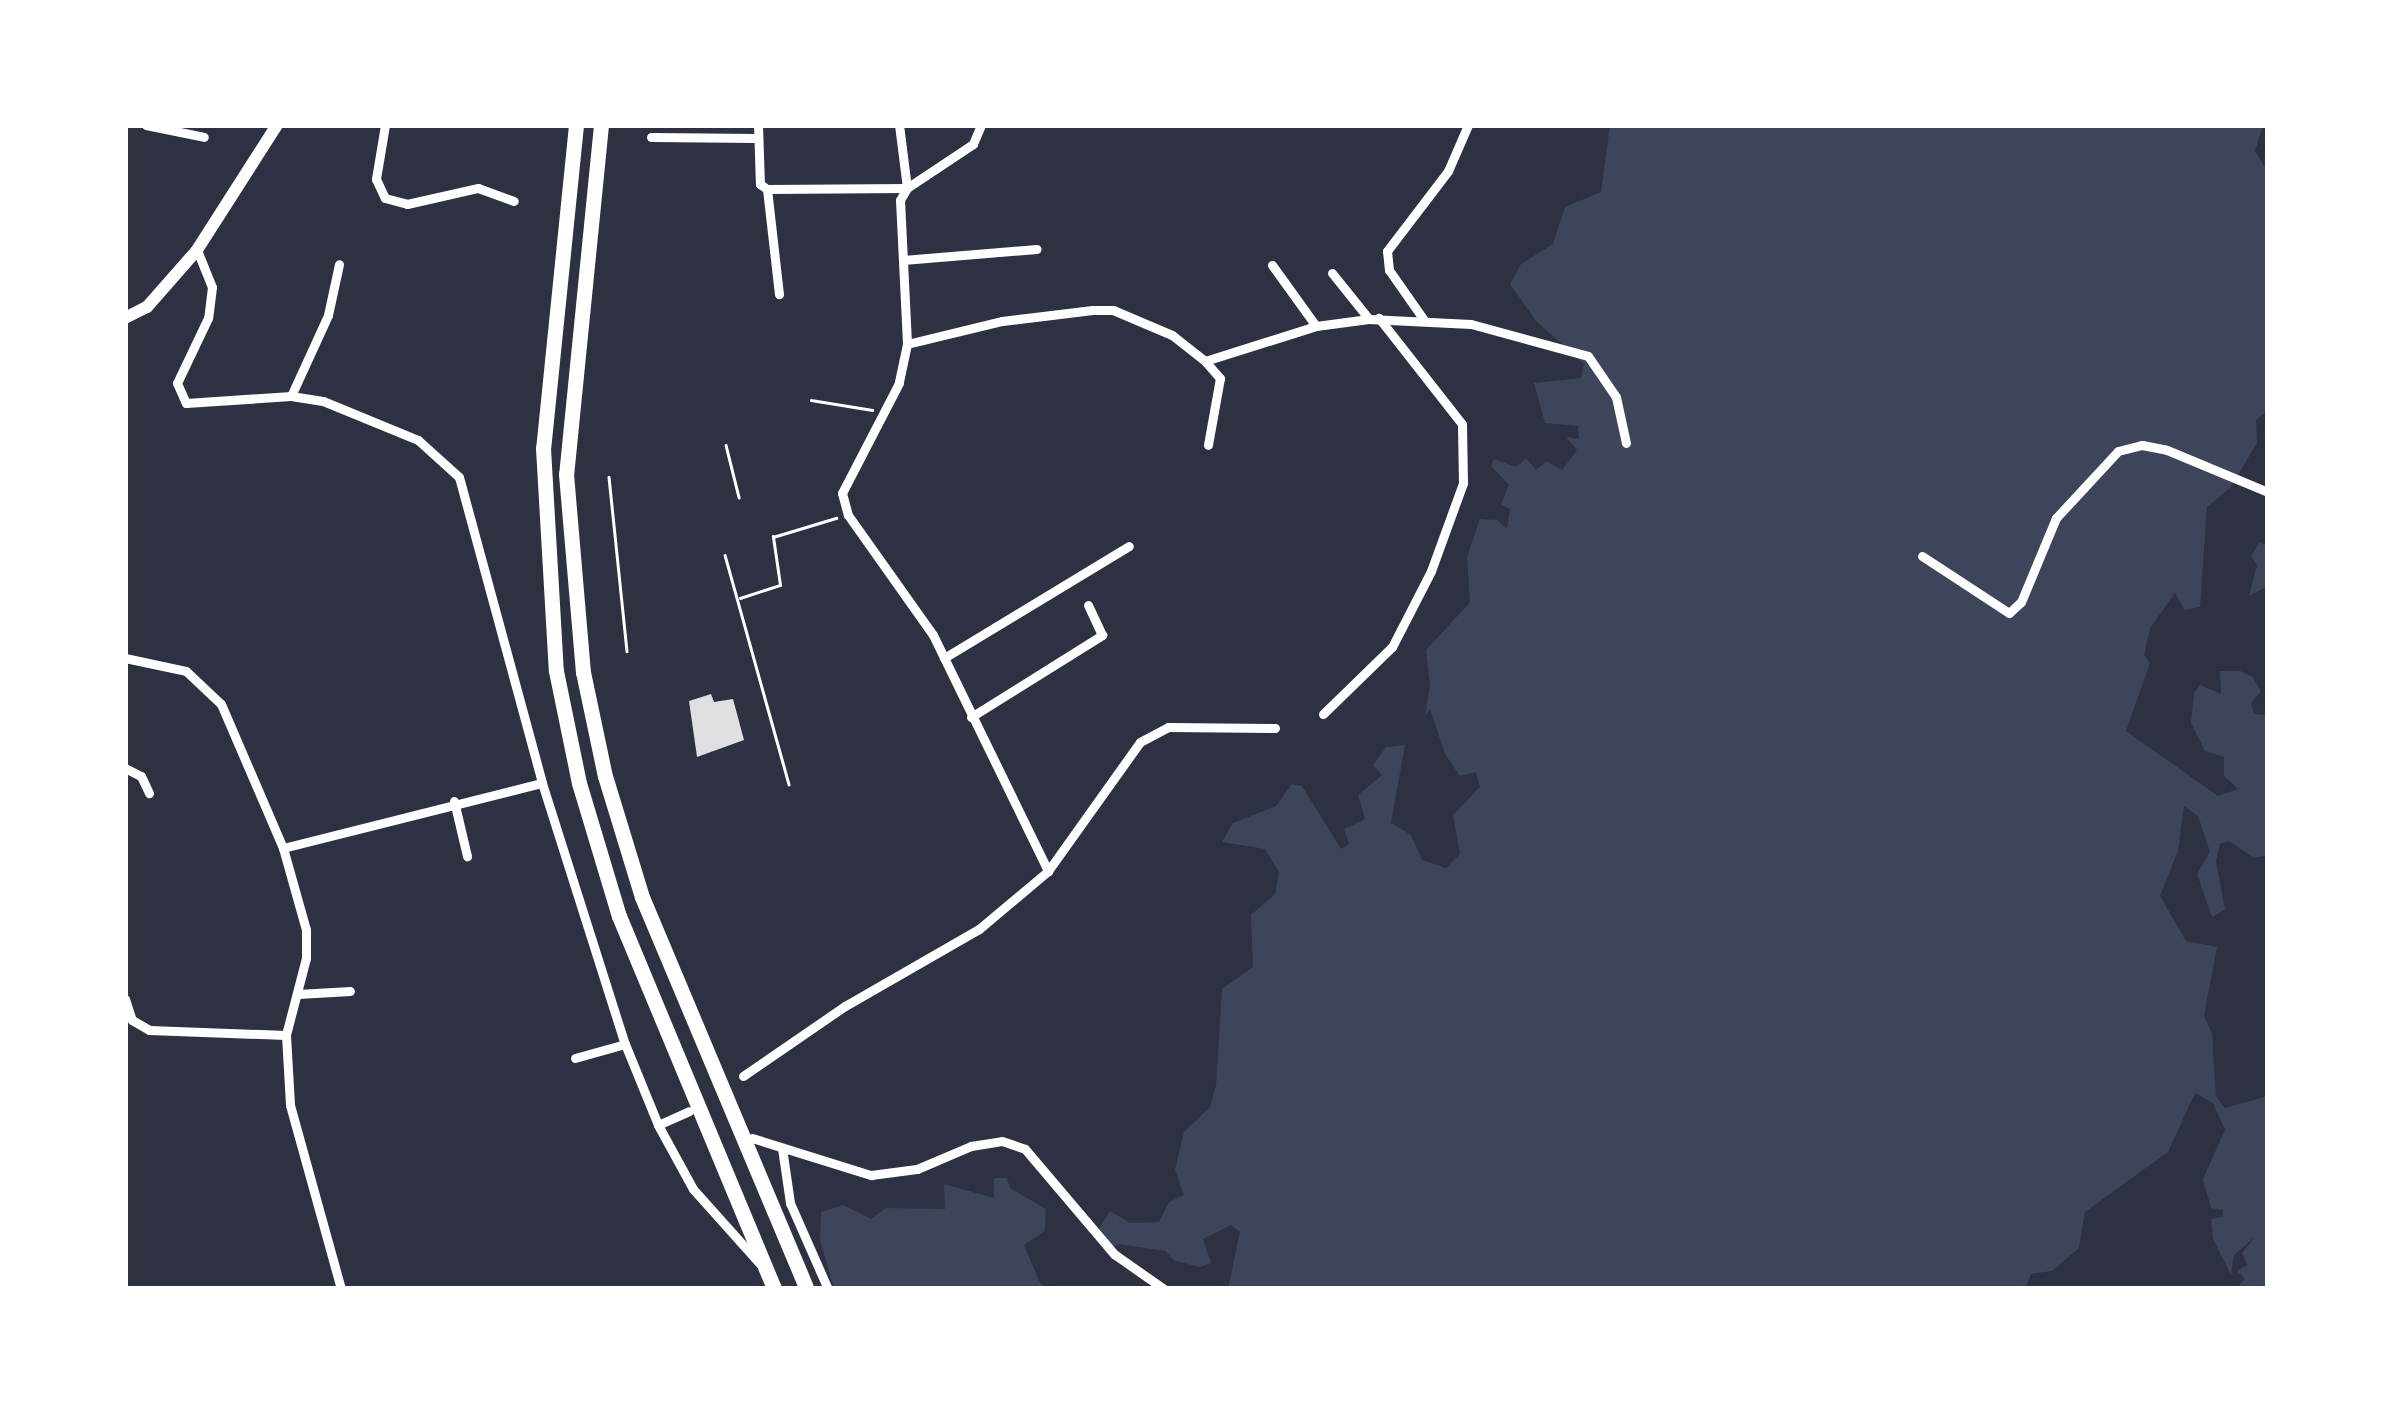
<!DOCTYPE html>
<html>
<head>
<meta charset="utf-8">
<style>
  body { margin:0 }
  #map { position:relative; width:2393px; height:1414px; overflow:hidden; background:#2d3142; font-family:"Alegreya Sans",sans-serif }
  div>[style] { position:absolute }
  .green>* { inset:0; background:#3c4559 }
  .building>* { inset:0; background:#e0e0e3 }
  .path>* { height:2.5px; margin:-1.25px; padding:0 1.25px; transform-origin:1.25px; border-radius:1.25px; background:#fff }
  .minor>* { height:9px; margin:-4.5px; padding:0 4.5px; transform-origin:4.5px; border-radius:4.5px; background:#fff }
  .secondary>* { height:12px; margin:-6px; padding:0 6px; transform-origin:6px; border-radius:6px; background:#fff }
  .motorway>* { height:15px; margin:-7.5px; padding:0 7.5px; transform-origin:7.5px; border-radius:7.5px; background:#fff }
  span { translate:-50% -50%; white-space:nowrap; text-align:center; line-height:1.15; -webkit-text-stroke:10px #fff; paint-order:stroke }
  .frame { position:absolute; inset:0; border:128px solid #fff; pointer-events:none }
</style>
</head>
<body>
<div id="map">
  <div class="green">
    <div style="clip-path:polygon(1610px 125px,2263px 125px,2255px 151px,2268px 172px,2268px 410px,2256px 420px,2257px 443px,2230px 488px,2207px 507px,2200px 607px,2185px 610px,2175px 593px,2150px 628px,2144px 655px,2150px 663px,2126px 731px,2218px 796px,2238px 789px,2224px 776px,2224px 757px,2205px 751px,2191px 723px,2194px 693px,2200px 685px,2221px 694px,2220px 671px,2240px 671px,2253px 677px,2261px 692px,2251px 703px,2254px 714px,2268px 715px,2268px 855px,2254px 858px,2229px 841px,2220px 844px,2216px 861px,2225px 910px,2212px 917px,2197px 874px,2210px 852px,2198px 816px,2184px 806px,2178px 851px,2160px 896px,2186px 941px,2217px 947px,2204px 1016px,2212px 1033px,2216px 1096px,2225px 1108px,2268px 1096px,2268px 1289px,2236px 1289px,2245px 1279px,2237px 1271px,2247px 1265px,2242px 1253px,2255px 1237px,2234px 1255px,2231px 1275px,2213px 1239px,2211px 1219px,2223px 1217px,2223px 1210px,2211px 1208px,2203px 1179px,2225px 1130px,2213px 1103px,2195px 1093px,2168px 1152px,2085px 1212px,2079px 1248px,2052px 1271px,2031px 1274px,2025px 1289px,1228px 1289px,1240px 1232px,1231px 1225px,1203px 1239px,1211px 1263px,1200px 1267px,1175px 1261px,1165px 1251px,1119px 1244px,1111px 1249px,1098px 1230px,1110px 1211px,1130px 1223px,1159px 1222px,1169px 1202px,1184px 1195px,1175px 1170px,1184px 1132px,1210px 1107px,1216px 1085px,1222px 989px,1253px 967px,1251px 915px,1275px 894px,1279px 872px,1265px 849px,1222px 842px,1233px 823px,1276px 806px,1292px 784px,1302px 786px,1341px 849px,1349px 844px,1344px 829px,1365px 819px,1358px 795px,1382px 775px,1373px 765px,1386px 747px,1405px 745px,1391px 823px,1411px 835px,1422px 860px,1446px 868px,1460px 854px,1453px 815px,1480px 787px,1476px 772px,1460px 776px,1445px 754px,1430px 709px,1425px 716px,1430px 686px,1426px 650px,1470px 602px,1467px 557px,1480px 519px,1497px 520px,1507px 529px,1510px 509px,1501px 504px,1509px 485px,1491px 466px,1494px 459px,1516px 467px,1526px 458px,1536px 470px,1547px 461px,1562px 470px,1577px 450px,1566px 437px,1579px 439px,1578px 426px,1545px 423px,1534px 383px,1581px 378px,1584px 364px,1536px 321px,1510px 284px,1521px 264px,1553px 244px,1565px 207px,1601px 192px)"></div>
    <div style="clip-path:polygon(2260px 542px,2268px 547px,2268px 586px,2249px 596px,2257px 565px,2251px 556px)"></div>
    <div style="clip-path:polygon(994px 1178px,1007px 1178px,1010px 1188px,1046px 1209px,1045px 1231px,1024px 1245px,1041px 1285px,1060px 1289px,834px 1289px,820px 1240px,821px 1212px,843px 1205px,871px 1219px,886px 1208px,945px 1209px,944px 1184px,994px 1198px)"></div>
  </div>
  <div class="building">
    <div style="clip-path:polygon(711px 694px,714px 702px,733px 699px,744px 740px,697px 757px,689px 701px)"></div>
  </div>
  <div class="path">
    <div style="left:811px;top:400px;width:62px;rotate:9.3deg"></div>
    <div style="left:726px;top:445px;width:54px;rotate:76deg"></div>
    <div style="left:609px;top:477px;width:175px;rotate:84.1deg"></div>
    <div style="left:725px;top:555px;width:238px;rotate:74.4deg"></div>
    <div style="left:740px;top:598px;width:42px;rotate:-18deg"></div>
    <div style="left:780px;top:585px;width:49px;rotate:-98.3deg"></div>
    <div style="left:773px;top:537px;width:66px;rotate:-16.8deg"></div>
  </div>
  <div class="minor">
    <div style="left:146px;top:125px;width:59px;rotate:11.7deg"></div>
    <div style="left:385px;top:125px;width:55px;rotate:99.5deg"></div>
    <div style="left:376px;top:179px;width:21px;rotate:65deg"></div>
    <div style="left:385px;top:198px;width:23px;rotate:15deg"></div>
    <div style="left:407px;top:204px;width:73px;rotate:-12.7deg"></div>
    <div style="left:478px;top:188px;width:38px;rotate:20deg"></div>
    <div style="left:758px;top:125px;width:59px;rotate:88.1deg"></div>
    <div style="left:760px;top:184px;width:9px;rotate:36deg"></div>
    <div style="left:767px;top:189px;width:140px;rotate:-0.4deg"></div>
    <div style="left:907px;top:188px;width:64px;rotate:-97.2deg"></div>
    <div style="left:981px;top:125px;width:21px;rotate:113deg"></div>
    <div style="left:973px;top:144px;width:79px;rotate:146.3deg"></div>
    <div style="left:907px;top:188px;width:14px;rotate:120deg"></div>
    <div style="left:900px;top:200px;width:144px;rotate:87.2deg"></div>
    <div style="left:907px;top:344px;width:40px;rotate:102deg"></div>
    <div style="left:899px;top:383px;width:124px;rotate:117.4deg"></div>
    <div style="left:842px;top:493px;width:23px;rotate:75deg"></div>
    <div style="left:848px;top:515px;width:147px;rotate:54.7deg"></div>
    <div style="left:933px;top:635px;width:263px;rotate:64deg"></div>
    <div style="left:651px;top:137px;width:106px;rotate:0.5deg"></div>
    <div style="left:767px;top:189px;width:106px;rotate:83.5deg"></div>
    <div style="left:197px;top:250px;width:40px;rotate:68deg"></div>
    <div style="left:212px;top:287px;width:31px;rotate:97deg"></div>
    <div style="left:208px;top:318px;width:72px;rotate:115.5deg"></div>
    <div style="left:177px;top:383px;width:22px;rotate:66deg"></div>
    <div style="left:186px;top:403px;width:105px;rotate:-3.8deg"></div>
    <div style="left:291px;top:396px;width:32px;rotate:9deg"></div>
    <div style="left:323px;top:401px;width:103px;rotate:22.3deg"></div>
    <div style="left:418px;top:440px;width:55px;rotate:42.1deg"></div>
    <div style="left:459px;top:477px;width:317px;rotate:74.8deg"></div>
    <div style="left:542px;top:783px;width:274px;rotate:72.4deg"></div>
    <div style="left:625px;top:1044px;width:87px;rotate:67.8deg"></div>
    <div style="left:658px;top:1125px;width:73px;rotate:61.3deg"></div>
    <div style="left:693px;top:1189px;width:101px;rotate:48.2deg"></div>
    <div style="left:903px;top:260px;width:134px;rotate:-4.7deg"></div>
    <div style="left:1272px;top:265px;width:75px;rotate:54.2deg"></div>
    <div style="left:1332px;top:273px;width:59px;rotate:51.2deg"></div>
    <div style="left:1424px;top:320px;width:61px;rotate:-125deg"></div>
    <div style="left:1389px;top:270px;width:19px;rotate:-96deg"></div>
    <div style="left:1387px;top:251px;width:101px;rotate:-52.7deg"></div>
    <div style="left:1448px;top:171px;width:50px;rotate:-66.5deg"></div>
    <div style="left:907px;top:344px;width:98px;rotate:-13.6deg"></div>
    <div style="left:1002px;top:321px;width:91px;rotate:-7deg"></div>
    <div style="left:1092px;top:310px;width:21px"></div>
    <div style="left:1113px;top:310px;width:64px;rotate:23deg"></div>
    <div style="left:1172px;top:335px;width:42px;rotate:38.2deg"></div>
    <div style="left:1205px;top:361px;width:116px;rotate:-17.5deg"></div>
    <div style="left:1316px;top:326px;width:53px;rotate:-7.5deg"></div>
    <div style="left:1369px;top:319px;width:102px;rotate:2.8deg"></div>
    <div style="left:1471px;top:324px;width:121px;rotate:15.3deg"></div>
    <div style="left:1588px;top:356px;width:50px;rotate:55.7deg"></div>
    <div style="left:1616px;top:397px;width:47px;rotate:77.7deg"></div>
    <div style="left:1205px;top:361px;width:23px;rotate:49deg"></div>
    <div style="left:1220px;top:378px;width:68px;rotate:100.2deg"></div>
    <div style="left:291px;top:396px;width:89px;rotate:-65.4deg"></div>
    <div style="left:328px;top:315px;width:52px;rotate:-77.8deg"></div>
    <div style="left:1922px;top:556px;width:104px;rotate:33.2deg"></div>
    <div style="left:2009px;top:613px;width:16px;rotate:-43deg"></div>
    <div style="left:2021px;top:602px;width:91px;rotate:-67.4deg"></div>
    <div style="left:2056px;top:518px;width:91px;rotate:-47.2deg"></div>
    <div style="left:2118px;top:451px;width:25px;rotate:-14deg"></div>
    <div style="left:2142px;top:445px;width:25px;rotate:11deg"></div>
    <div style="left:2167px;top:450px;width:109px;rotate:22.6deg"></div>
    <div style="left:125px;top:658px;width:62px;rotate:12deg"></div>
    <div style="left:186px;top:671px;width:48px;rotate:43.3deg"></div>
    <div style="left:221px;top:704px;width:157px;rotate:66.7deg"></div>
    <div style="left:283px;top:848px;width:85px;rotate:74.3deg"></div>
    <div style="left:306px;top:930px;width:28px;rotate:90deg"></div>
    <div style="left:306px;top:958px;width:80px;rotate:104.6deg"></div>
    <div style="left:286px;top:1035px;width:70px;rotate:86.7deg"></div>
    <div style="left:290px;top:1105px;width:191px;rotate:74.5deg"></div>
    <div style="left:944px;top:658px;width:216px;rotate:-31.2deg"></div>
    <div style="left:1323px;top:714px;width:96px;rotate:-44.2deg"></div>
    <div style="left:1392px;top:647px;width:85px;rotate:-62.8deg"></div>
    <div style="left:1431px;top:571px;width:94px;rotate:-70deg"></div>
    <div style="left:1463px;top:483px;width:59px;rotate:-91deg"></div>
    <div style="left:1462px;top:424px;width:135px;rotate:-128.1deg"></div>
    <div style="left:971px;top:717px;width:155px;rotate:-32deg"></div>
    <div style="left:1102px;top:635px;width:33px;rotate:-115deg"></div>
    <div style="left:125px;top:768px;width:18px;rotate:27deg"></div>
    <div style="left:141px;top:776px;width:19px;rotate:65deg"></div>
    <div style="left:454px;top:801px;width:57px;rotate:76.7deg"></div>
    <div style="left:283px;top:848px;width:267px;rotate:-14.1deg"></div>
    <div style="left:298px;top:994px;width:52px;rotate:-3.3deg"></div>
    <div style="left:125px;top:999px;width:22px;rotate:72deg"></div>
    <div style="left:132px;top:1020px;width:20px;rotate:30deg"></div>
    <div style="left:149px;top:1030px;width:137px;rotate:2.1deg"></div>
    <div style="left:575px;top:1058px;width:52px;rotate:-15.6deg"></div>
    <div style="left:743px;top:1076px;width:124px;rotate:-34.5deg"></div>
    <div style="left:845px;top:1006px;width:155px;rotate:-29.9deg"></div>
    <div style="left:979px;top:929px;width:90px;rotate:-40deg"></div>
    <div style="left:1048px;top:871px;width:158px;rotate:-54.5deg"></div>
    <div style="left:1140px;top:742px;width:32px;rotate:-28deg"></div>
    <div style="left:1168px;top:727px;width:107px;rotate:0.5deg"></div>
    <div style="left:658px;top:1125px;width:34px;rotate:-24deg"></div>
    <div style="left:752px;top:1138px;width:125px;rotate:17.3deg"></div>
    <div style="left:871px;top:1175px;width:46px;rotate:-7.4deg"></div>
    <div style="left:917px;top:1169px;width:59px;rotate:-23.1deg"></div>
    <div style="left:971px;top:1146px;width:31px;rotate:-9deg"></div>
    <div style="left:1002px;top:1141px;width:24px;rotate:19deg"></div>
    <div style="left:1025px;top:1149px;width:138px;rotate:49.7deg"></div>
    <div style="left:1114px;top:1254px;width:61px;rotate:35deg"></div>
    <div style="left:782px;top:1148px;width:56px;rotate:81.7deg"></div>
    <div style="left:790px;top:1203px;width:94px;rotate:66.2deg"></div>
  </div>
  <div class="secondary">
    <div style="left:125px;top:318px;width:25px;rotate:-27deg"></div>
    <div style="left:147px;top:307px;width:76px;rotate:-48.7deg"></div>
    <div style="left:197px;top:250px;width:148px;rotate:-57.4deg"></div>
  </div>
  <div class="motorway">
    <div style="left:576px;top:125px;width:325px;rotate:95.8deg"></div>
    <div style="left:543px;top:448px;width:223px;rotate:86.7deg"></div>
    <div style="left:556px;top:671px;width:114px;rotate:78.4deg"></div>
    <div style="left:579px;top:783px;width:139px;rotate:73.3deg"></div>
    <div style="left:619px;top:916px;width:404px;rotate:67.4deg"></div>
    <div style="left:601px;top:125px;width:351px;rotate:95.7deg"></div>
    <div style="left:566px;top:474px;width:199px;rotate:85.1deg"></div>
    <div style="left:583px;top:672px;width:106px;rotate:78.1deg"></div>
    <div style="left:605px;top:776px;width:127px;rotate:73deg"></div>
    <div style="left:642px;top:897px;width:425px;rotate:67.2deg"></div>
  </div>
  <div class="frame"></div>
</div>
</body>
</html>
